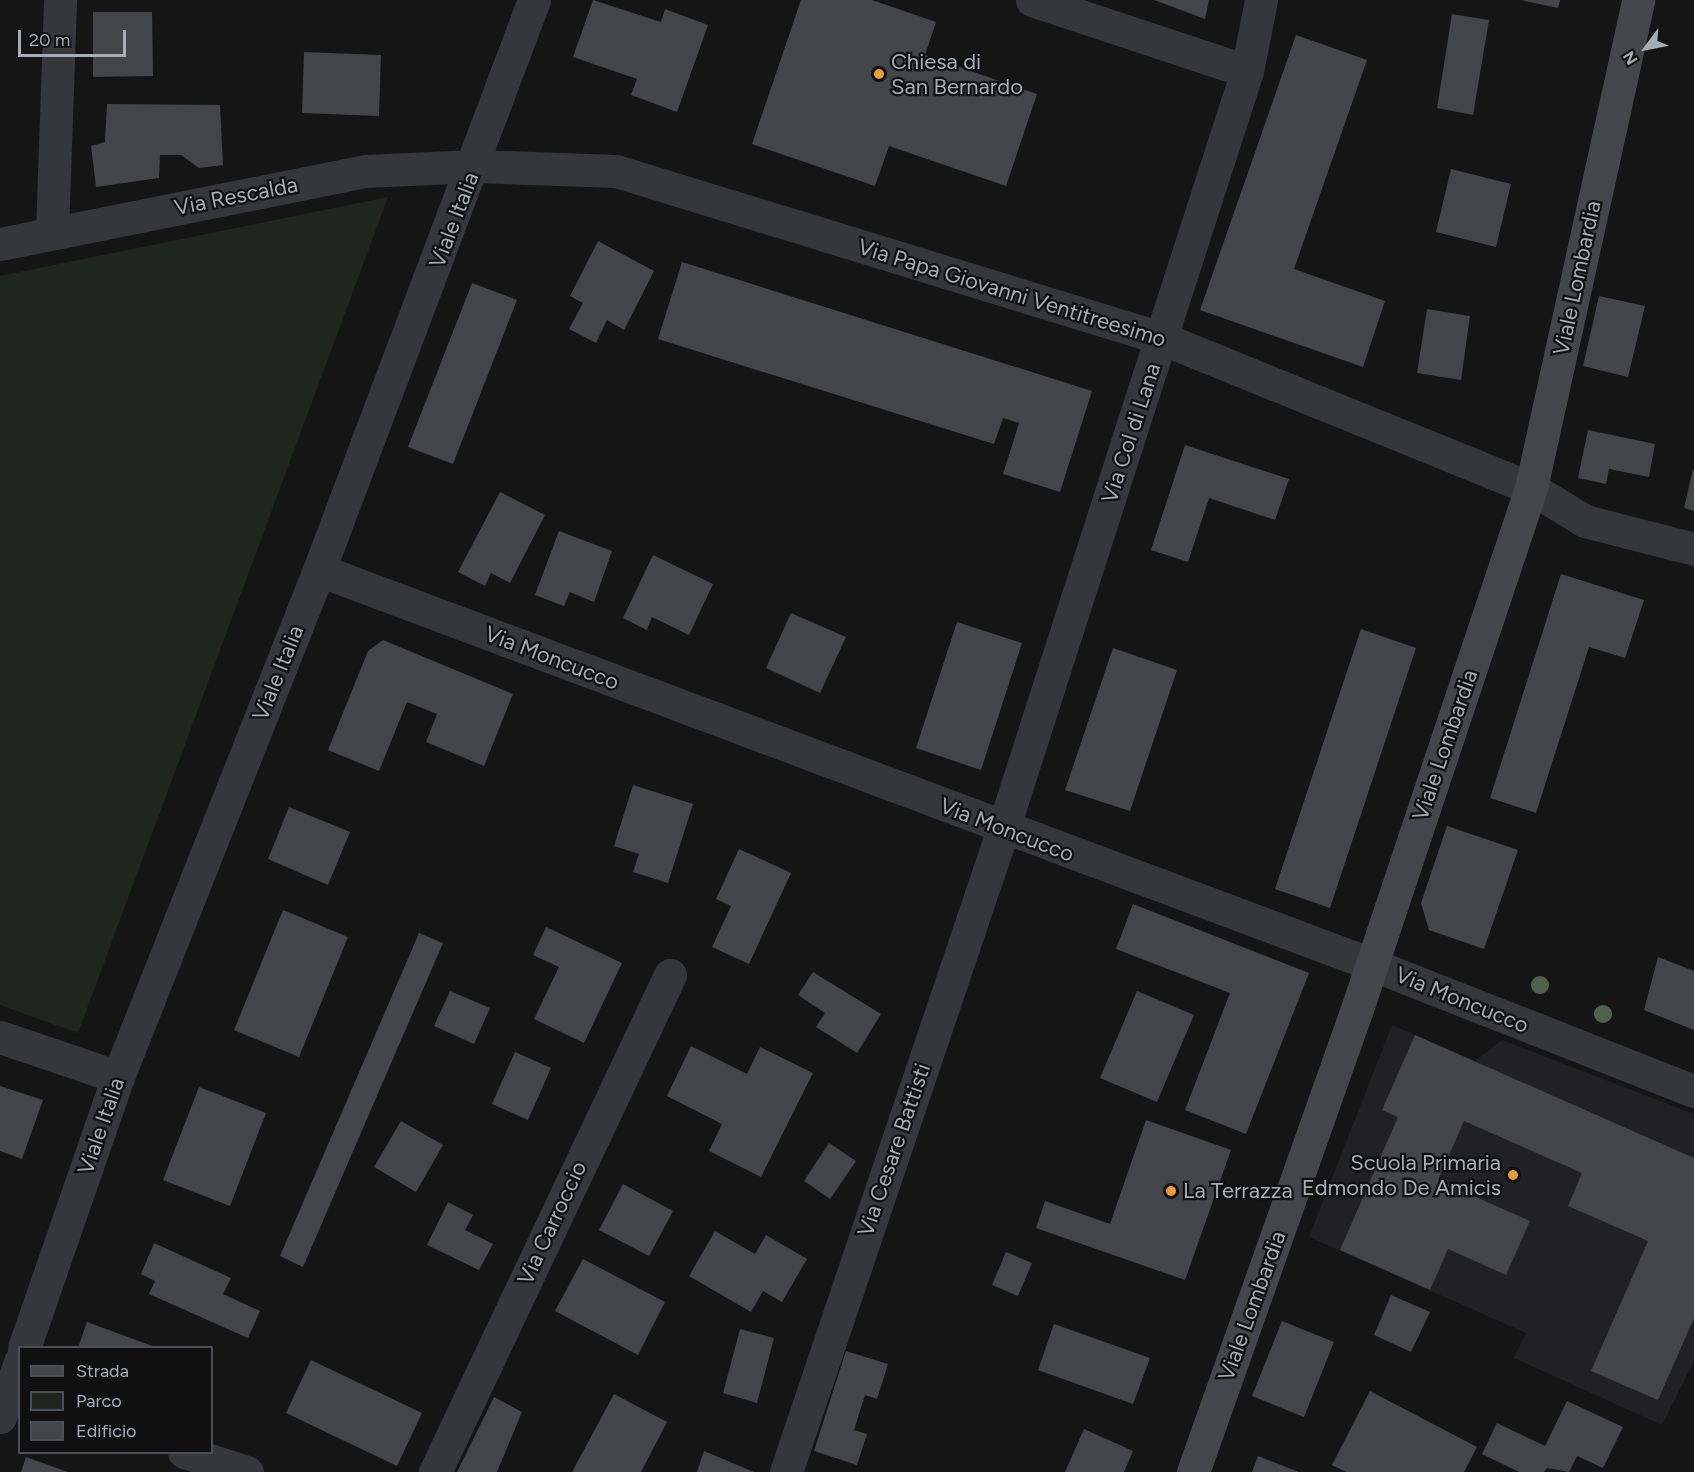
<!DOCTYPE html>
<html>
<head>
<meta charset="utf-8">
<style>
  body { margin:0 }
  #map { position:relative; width:1694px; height:1472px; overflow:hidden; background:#151516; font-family:Figtree,sans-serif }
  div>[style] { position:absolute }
  .built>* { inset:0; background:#212123 }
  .green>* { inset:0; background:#1f261f }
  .building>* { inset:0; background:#444549 }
  .street>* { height:33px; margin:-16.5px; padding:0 16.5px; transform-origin:16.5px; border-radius:16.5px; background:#36373b }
  .secondary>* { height:33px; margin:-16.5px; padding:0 16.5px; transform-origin:16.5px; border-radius:16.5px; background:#44464b }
  .trees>* { width:18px; height:18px; margin:-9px; border-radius:50%; background:#506150 }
  .dots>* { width:16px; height:16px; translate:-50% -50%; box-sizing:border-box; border:3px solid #101011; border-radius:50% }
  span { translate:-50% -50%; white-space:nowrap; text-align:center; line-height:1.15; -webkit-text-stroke:4.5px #101011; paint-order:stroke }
  .poi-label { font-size:22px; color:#a7adb6 }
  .left { translate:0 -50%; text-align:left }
  .right { translate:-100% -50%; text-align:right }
  .street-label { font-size:22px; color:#a7adb6 }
  .legend { position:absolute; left:18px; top:1346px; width:195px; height:108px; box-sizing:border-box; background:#101011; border:2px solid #4c4f53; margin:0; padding:8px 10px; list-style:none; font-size:18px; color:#a7adb6 }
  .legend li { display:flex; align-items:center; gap:12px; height:30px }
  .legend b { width:30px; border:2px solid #4c4f53 }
  .north { position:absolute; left:1616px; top:18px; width:60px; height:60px; -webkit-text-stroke:4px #101011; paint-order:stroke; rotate:238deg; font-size:16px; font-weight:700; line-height:24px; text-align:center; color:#a7adb6 }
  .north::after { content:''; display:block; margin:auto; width:21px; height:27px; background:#a7adb6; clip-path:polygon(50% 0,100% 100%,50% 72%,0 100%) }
  .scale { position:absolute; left:18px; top:30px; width:108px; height:27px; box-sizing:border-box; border:3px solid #a7adb6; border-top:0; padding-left:8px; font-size:18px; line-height:21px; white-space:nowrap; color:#a7adb6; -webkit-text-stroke:4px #101011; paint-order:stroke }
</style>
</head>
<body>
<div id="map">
  <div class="built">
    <div style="clip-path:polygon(1392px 1025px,1475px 1061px,1502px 1040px,1694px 1114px,1694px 1361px,1662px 1425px,1514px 1358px,1526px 1333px,1309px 1237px)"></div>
  </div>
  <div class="green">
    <div style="clip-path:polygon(388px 197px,78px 1033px,0 1005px,0 276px)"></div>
  </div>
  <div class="building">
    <div style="clip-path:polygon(593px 0,661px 22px,665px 9px,708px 25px,677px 112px,631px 95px,637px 79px,573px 57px)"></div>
    <div style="clip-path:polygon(801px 0,872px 0,936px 22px,925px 55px,1037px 94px,1006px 186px,889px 146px,875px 186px,752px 144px)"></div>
    <div style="clip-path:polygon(1154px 0,1209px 0,1205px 19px)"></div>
    <div style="clip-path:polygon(1521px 0,1560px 0,1558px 8px)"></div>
    <div style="clip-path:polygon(93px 12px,152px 12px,153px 76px,93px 77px)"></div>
    <div style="clip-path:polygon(1452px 14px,1489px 20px,1473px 115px,1437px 108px)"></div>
    <div style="clip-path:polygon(1296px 35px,1367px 60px,1294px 269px,1385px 301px,1363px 367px,1200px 310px)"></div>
    <div style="clip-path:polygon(304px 52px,381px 55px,379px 116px,302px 113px)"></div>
    <div style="clip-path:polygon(107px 104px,220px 105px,223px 165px,199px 168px,181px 155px,160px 155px,159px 178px,96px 187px,91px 146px,105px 142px)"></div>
    <div style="clip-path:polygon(1451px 169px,1511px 184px,1496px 247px,1436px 232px)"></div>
    <div style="clip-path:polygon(598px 241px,654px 271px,624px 330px,607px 320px,596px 343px,569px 329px,583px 303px,570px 296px)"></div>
    <div style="clip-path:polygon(682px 262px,1092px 391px,1060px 492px,1003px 474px,1019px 423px,1003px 418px,994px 444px,658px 339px)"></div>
    <div style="clip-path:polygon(472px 283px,517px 300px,453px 464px,408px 447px)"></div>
    <div style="clip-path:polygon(1599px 296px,1645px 306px,1628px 377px,1583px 366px)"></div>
    <div style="clip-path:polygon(1427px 309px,1470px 316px,1461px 380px,1417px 373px)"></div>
    <div style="clip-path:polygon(1588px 430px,1655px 444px,1649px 477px,1609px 469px,1606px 484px,1578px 478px)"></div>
    <div style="clip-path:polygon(1185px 445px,1289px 479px,1275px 520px,1209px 498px,1188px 562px,1151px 550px)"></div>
    <div style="clip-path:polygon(1693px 469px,1694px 469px,1694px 511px,1684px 508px)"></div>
    <div style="clip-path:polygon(500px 492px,545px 515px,510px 583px,491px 573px,485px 586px,458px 572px)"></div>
    <div style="clip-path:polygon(559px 531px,612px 551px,594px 602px,570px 592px,564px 606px,535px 595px)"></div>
    <div style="clip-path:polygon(653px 555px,713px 584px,689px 635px,652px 617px,647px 630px,623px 618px)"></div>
    <div style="clip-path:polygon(1561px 574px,1644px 600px,1625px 658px,1589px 647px,1536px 813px,1490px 798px)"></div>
    <div style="clip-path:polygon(791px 613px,846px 637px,820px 693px,766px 668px)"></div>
    <div style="clip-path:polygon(957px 622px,1022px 643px,981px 770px,916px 748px)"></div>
    <div style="clip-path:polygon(1361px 629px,1416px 648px,1330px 908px,1275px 889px)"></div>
    <div style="clip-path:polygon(383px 640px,513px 694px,484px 766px,426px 742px,437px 714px,407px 702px,379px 771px,328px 750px,368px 651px)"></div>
    <div style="clip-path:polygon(1113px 648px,1177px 670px,1130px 811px,1065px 790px)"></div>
    <div style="clip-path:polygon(633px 785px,693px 804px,668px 883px,633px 872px,639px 854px,614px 846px)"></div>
    <div style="clip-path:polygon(289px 807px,350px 832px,328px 885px,268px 859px)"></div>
    <div style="clip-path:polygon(1447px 826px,1518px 850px,1484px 949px,1429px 930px,1421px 903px)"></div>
    <div style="clip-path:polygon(739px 849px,791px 873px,749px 964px,712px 947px,731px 906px,716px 899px)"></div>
    <div style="clip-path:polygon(1133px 904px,1309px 973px,1246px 1134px,1185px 1110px,1230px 993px,1116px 949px)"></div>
    <div style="clip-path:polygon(283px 910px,348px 937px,299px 1057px,234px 1030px)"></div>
    <div style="clip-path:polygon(546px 927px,622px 963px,584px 1043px,534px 1019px,559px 967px,533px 955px)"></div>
    <div style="clip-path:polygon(419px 933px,443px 943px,303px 1267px,280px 1256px)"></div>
    <div style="clip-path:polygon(1658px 957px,1694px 971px,1694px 1030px,1644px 1010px)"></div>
    <div style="clip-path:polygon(813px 972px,881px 1014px,857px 1053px,816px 1027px,825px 1013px,798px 995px)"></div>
    <div style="clip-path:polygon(450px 991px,490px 1008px,474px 1044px,434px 1026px)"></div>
    <div style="clip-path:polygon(1137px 991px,1194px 1015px,1157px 1102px,1100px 1078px)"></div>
    <div style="clip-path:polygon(1415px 1035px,1694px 1158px,1694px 1318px,1658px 1400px,1591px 1371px,1648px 1241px,1568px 1206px,1582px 1173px,1464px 1121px,1438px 1180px,1530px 1221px,1506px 1275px,1448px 1249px,1430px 1290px,1340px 1250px,1398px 1117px,1382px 1110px)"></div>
    <div style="clip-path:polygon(691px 1046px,747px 1074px,760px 1047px,813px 1073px,761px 1177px,709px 1151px,722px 1124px,667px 1096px)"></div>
    <div style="clip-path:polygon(515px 1052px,551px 1068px,528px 1120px,492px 1104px)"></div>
    <div style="clip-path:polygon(0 1086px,43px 1100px,22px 1159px,0 1151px)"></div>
    <div style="clip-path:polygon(199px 1087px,266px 1113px,230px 1206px,163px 1180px)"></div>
    <div style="clip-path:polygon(1146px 1120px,1231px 1150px,1185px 1280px,1036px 1228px,1045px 1201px,1110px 1224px)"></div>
    <div style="clip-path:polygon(401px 1121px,443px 1145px,416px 1192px,374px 1167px)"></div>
    <div style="clip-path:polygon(829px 1143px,856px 1161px,830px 1199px,804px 1181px)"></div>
    <div style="clip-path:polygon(623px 1184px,673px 1211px,649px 1256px,599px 1230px)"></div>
    <div style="clip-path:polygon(448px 1202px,473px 1215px,465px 1230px,493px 1244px,479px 1270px,427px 1245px)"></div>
    <div style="clip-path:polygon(715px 1231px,755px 1254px,766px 1235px,807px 1259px,782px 1302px,763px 1291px,751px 1312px,689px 1276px)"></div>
    <div style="clip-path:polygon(154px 1243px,231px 1278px,223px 1294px,260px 1311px,248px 1338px,149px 1294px,155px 1281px,141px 1274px)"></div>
    <div style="clip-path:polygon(1006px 1252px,1032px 1263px,1018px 1296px,992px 1285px)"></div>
    <div style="clip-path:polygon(583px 1259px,665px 1302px,638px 1355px,555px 1311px)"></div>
    <div style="clip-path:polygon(1391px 1295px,1430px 1312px,1411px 1352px,1374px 1335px)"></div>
    <div style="clip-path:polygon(1282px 1321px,1334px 1342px,1304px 1417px,1252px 1396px)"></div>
    <div style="clip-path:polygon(87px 1322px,155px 1347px,155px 1348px,78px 1348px)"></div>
    <div style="clip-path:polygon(1054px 1324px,1150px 1358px,1133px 1404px,1038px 1370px)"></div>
    <div style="clip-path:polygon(740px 1329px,774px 1338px,757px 1403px,723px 1393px)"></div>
    <div style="clip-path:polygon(846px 1351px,888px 1364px,877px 1399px,865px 1395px,854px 1430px,867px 1434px,857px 1465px,814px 1451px)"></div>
    <div style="clip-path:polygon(311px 1360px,422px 1413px,397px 1466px,286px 1413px)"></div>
    <div style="clip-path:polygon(1370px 1391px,1477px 1447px,1464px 1472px,1346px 1472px,1332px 1465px)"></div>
    <div style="clip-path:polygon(614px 1394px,667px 1422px,641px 1472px,572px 1472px)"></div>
    <div style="clip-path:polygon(494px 1397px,522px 1412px,497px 1472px,457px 1472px)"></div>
    <div style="clip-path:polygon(1567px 1401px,1623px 1427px,1603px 1468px,1577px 1456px,1569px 1472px,1547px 1468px,1544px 1472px,1519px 1472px,1482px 1454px,1497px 1423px,1545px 1446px)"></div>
    <div style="clip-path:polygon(1084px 1429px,1133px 1451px,1124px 1472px,1065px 1472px)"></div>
    <div style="clip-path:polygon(704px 1451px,754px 1472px,697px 1472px)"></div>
    <div style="clip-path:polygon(1258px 1456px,1299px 1472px,1252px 1472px)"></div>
    <div style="clip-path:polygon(26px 1457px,68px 1472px,21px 1472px)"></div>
  </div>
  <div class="street">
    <div style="left:1032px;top:0;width:226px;rotate:18.3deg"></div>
    <div style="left:52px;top:232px;width:232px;rotate:-88deg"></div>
    <div style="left:0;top:244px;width:373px;rotate:-11.3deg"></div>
    <div style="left:366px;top:171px;width:109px;rotate:-2.6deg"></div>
    <div style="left:475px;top:166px;width:141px;rotate:2deg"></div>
    <div style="left:616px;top:171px;width:570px;rotate:17.04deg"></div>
    <div style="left:1161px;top:338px;width:399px;rotate:22.1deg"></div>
    <div style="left:1531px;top:488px;width:63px;rotate:31.4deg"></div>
    <div style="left:1585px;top:521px;width:113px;rotate:14.4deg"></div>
    <div style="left:319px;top:570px;width:1123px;rotate:20.53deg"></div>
    <div style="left:1371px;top:964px;width:347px;rotate:21.5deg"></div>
    <div style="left:0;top:1037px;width:125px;rotate:18.7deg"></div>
    <div style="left:24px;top:1348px;width:287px;rotate:-70.9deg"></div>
    <div style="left:118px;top:1077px;width:545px;rotate:-68.37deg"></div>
    <div style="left:319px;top:570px;width:609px;rotate:-69.33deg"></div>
    <div style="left:0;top:1417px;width:59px;rotate:-70deg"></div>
    <div style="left:184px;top:1452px;width:66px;rotate:17.6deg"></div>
    <div style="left:435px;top:1472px;width:550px;rotate:-64.69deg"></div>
    <div style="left:786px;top:1472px;width:679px;rotate:-71.35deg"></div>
    <div style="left:1003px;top:829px;width:461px;rotate:-72.2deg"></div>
    <div style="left:1144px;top:390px;width:335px;rotate:-72.1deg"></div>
    <div style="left:1247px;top:71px;width:72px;rotate:-78.8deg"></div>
  </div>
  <div class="secondary">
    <div style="left:1193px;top:1472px;width:488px;rotate:-70.5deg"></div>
    <div style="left:1356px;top:1012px;width:552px;rotate:-71.53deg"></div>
    <div style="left:1531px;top:488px;width:500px;rotate:-77.6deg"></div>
  </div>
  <div class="trees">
    <div style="left:1540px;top:985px"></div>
    <div style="left:1603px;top:1014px"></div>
  </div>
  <div class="dots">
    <div style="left:879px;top:74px;background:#e59d3e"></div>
    <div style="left:1513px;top:1175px;background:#e59d3e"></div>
    <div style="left:1171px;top:1191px;background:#e59d3e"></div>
  </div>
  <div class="poi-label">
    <span class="left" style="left:891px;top:74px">Chiesa di<br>San Bernardo</span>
    <span class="right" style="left:1501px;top:1175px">Scuola Primaria<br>Edmondo De Amicis</span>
    <span class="left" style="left:1183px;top:1191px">La Terrazza</span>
  </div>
  <div class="street-label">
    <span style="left:236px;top:196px;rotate:-11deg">Via Rescalda</span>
    <span style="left:454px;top:220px;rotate:-69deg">Viale Italia</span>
    <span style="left:1577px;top:278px;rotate:-78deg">Viale Lombardia</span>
    <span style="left:1012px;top:293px;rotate:17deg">Via Papa Giovanni Ventitreesimo</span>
    <span style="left:1131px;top:433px;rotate:-72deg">Via Col di Lana</span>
    <span style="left:552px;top:658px;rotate:21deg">Via Moncucco</span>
    <span style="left:278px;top:673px;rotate:-68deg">Viale Italia</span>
    <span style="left:1445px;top:745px;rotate:-71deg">Viale Lombardia</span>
    <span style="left:1007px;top:830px;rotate:21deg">Via Moncucco</span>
    <span style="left:1462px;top:1000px;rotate:22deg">Via Moncucco</span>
    <span style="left:101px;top:1126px;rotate:-71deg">Viale Italia</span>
    <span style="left:894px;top:1150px;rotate:-71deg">Via Cesare Battisti</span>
    <span style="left:552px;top:1223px;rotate:-65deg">Via Carroccio</span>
    <span style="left:1252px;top:1306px;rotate:-70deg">Viale Lombardia</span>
  </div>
  <ul class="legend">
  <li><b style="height:8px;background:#44464b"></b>Strada</li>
  <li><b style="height:16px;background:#1f261f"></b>Parco</li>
  <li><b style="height:16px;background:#444549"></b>Edificio</li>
  </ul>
  <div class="north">N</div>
  <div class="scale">20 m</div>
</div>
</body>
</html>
